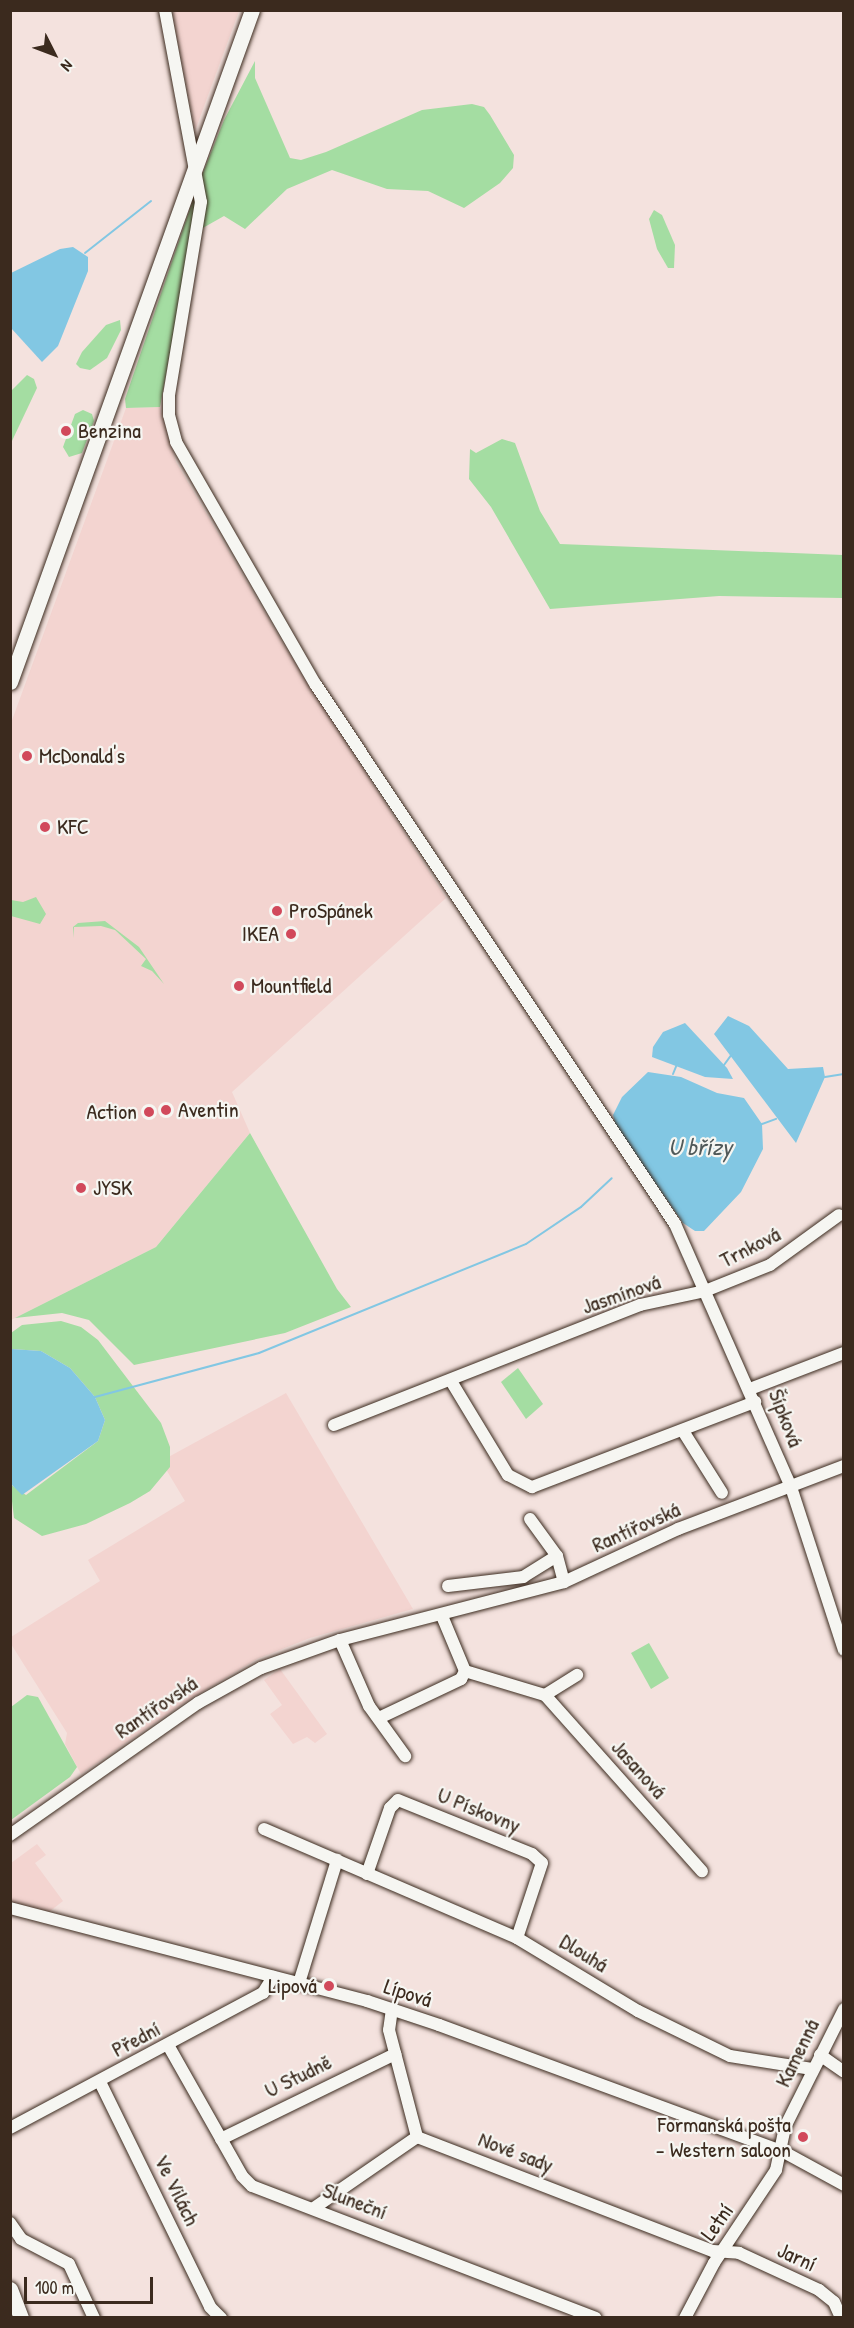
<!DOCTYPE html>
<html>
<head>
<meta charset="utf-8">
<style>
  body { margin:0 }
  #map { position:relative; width:854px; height:2328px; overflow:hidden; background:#f4e2de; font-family:"Patrick Hand",sans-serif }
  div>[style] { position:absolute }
  .built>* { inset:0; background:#f3d4d0 }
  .green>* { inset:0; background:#a4dda2 }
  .water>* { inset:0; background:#82c7e3 }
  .stream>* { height:2px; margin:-1px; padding:0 1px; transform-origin:1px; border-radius:1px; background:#82c7e3 }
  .roads { filter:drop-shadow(0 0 2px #3b2a1e) drop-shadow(0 0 2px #3b2a1e) }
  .minor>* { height:12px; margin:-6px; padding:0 6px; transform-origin:6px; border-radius:6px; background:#f6f6f2 }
  .major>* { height:15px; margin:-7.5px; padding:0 7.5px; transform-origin:7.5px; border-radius:7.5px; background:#f6f6f2 }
  .dots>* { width:16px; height:16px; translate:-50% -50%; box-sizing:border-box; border:3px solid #f6f6f2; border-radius:50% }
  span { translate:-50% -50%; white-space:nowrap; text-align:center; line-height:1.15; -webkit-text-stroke:4.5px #f6f6f2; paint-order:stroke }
  .poi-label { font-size:22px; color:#3b2a1e }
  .left { translate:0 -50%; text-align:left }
  .right { translate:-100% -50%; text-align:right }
  .street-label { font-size:22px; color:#3b2a1e }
  .water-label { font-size:24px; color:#505959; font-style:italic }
  .frame { position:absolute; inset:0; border:12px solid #3b2a1e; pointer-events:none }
  .north { position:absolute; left:24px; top:24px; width:60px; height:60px; -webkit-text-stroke:4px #f6f6f2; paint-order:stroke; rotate:132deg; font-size:16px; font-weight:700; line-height:24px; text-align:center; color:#3b2a1e }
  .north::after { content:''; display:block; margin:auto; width:21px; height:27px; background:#3b2a1e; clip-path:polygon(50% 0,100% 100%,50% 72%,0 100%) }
  .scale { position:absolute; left:24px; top:2277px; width:129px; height:27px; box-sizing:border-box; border:3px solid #3b2a1e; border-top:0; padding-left:8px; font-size:18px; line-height:21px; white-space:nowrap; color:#3b2a1e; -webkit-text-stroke:4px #f6f6f2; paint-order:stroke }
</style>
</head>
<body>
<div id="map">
  <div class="built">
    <div style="clip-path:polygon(173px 11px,239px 11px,195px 131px,174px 22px)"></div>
    <div style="clip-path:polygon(160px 407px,176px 462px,284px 645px,446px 898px,232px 1092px,250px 1133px,156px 1247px,11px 1320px,11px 723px,126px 408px)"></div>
    <div style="clip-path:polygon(286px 1393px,413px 1609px,310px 1638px,257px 1659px,184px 1703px,81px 1774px,65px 1744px,67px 1733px,11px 1644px,11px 1637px,100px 1581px,88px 1560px,185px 1501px,161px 1461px)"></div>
    <div style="clip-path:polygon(280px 1669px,327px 1734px,315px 1743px,307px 1737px,293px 1744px,270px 1714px,282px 1705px,264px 1680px)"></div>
    <div style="clip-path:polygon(37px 1844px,46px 1855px,35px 1863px,63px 1901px,49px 1912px,11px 1903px,11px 1863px)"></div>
  </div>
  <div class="green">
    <div style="clip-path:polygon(255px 61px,255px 78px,290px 158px,301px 160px,326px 152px,422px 110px,472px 104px,484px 107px,490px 115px,514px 155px,513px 168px,500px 183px,464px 208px,428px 191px,387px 189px,332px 170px,287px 189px,245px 229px,224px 216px,201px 229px,202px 175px,224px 120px)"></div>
    <div style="clip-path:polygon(194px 197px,197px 205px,160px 407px,126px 408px,125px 399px)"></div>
    <div style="clip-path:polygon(654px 210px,662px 215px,675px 245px,674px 268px,668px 268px,657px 249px,649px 219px)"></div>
    <div style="clip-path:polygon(120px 320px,121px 330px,107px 358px,90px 370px,80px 368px,76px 364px,82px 352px,106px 325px)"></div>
    <div style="clip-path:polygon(27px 375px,34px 379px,37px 388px,11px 443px,11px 391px)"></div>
    <div style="clip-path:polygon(83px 410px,92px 414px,94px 421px,82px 453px,69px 457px,63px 447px,75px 414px)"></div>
    <div style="clip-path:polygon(502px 439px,515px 443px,540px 511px,560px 544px,843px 555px,843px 598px,719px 596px,550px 609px,491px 507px,469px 479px,470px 449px,476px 453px)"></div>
    <div style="clip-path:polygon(36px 897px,46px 914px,40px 924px,11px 916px,11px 900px,23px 902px)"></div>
    <div style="clip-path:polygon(105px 921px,139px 947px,164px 984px,152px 971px,141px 966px,146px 959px,115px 930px,101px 926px,74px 927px,74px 938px,73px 927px,78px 923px)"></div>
    <div style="clip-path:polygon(250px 1133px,337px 1289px,351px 1307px,285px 1333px,134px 1365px,89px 1320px,62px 1313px,15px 1318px,156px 1247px)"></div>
    <div style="clip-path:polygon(61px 1321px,81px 1327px,98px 1340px,161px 1423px,170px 1447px,170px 1467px,150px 1491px,130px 1503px,86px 1524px,42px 1536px,14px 1518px,10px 1484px,26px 1495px,98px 1441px,105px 1420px,95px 1397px,70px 1368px,41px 1351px,11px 1349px,11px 1333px,22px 1325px)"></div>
    <div style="clip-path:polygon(518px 1368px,543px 1404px,526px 1419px,501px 1382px)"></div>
    <div style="clip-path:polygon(649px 1643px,669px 1678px,651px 1689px,631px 1653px)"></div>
    <div style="clip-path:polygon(27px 1695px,38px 1697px,77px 1767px,70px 1777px,11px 1820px,11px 1707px)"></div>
  </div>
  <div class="water">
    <div style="clip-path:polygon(73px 247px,88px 257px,88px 271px,58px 346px,42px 362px,11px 328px,11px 273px,60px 249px)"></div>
    <div style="clip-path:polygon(728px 1016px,749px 1026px,788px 1069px,823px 1067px,825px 1077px,796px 1143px,714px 1034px)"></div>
    <div style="clip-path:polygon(685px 1023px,727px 1068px,733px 1079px,705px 1077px,652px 1057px,653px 1047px,663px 1032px)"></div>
    <div style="clip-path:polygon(648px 1072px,681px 1077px,717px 1093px,744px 1098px,762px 1124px,763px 1149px,741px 1192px,704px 1231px,695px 1231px,683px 1223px,616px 1127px,613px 1115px,622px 1097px)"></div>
    <div style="clip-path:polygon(11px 1349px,41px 1351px,70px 1368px,95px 1397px,105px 1420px,98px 1441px,22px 1495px,11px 1484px)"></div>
  </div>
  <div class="stream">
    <div style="left:85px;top:253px;width:84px;rotate:-38.2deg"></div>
    <div style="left:724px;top:1065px;width:14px;rotate:-54deg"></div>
    <div style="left:673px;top:1074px;width:11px;rotate:-68deg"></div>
    <div style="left:825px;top:1077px;width:19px;rotate:-9deg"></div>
    <div style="left:762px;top:1124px;width:15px;rotate:-20deg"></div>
    <div style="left:95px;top:1397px;width:170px;rotate:-15deg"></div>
    <div style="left:259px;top:1353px;width:288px;rotate:-22.2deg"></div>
    <div style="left:526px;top:1244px;width:66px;rotate:-33.9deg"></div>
    <div style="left:581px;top:1207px;width:42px;rotate:-43.1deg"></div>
  </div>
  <div class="roads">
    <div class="minor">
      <div style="left:165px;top:10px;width:195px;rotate:79.4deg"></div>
      <div style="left:201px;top:202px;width:196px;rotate:99.4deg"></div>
      <div style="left:169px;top:395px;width:20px;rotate:90deg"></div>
      <div style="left:169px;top:415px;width:28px;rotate:75deg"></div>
      <div style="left:176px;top:442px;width:280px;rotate:60.1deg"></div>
      <div style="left:316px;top:685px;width:648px;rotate:56.33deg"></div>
      <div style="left:675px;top:1224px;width:287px;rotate:66.2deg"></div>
      <div style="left:791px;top:1487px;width:171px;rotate:72deg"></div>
      <div style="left:451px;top:1381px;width:110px;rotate:58.8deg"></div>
      <div style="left:508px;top:1475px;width:27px;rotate:27deg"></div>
      <div style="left:532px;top:1487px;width:239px;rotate:-20.9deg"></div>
      <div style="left:750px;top:1389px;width:101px;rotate:-21deg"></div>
      <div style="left:334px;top:1425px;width:329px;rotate:-21.4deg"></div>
      <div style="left:640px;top:1305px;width:66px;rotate:-12.2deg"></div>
      <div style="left:705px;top:1291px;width:70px;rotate:-21.8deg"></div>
      <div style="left:770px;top:1265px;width:85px;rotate:-35.9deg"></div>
      <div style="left:683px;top:1431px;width:73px;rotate:57.8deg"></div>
      <div style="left:530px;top:1519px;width:46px;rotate:53.9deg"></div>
      <div style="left:557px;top:1556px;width:27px;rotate:75deg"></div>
      <div style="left:448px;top:1586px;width:76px;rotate:-6.8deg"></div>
      <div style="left:523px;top:1577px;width:40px;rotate:-32deg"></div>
      <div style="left:340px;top:1640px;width:72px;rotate:66.3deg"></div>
      <div style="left:369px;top:1706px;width:62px;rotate:54.2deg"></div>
      <div style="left:465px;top:1671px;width:84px;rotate:16.7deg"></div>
      <div style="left:545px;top:1695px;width:236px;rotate:48.3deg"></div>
      <div style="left:545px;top:1695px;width:38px;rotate:-32deg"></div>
      <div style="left:379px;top:1718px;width:91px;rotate:-25.4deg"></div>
      <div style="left:461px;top:1679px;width:9px;rotate:-63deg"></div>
      <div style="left:465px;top:1671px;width:60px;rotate:-112.7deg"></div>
      <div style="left:264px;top:1829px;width:275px;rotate:23.3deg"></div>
      <div style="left:517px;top:1938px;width:141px;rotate:31.1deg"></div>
      <div style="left:638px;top:2011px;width:102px;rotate:26.1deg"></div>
      <div style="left:730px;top:2056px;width:83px;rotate:9deg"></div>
      <div style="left:10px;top:1835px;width:230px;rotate:-35.1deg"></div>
      <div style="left:198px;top:1703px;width:72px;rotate:-29.1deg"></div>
      <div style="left:261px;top:1668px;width:84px;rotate:-19.5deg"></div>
      <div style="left:340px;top:1640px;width:231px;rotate:-14.5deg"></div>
      <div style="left:564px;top:1582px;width:126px;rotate:-24.9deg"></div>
      <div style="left:678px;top:1529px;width:178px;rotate:-20.8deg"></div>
      <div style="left:367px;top:1874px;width:70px;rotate:-70.8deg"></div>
      <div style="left:390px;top:1808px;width:11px;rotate:-45deg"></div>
      <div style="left:398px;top:1800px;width:144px;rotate:21.9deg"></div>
      <div style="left:532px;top:1854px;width:13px;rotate:42deg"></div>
      <div style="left:542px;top:1863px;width:79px;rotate:108.4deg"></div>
      <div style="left:10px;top:1908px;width:369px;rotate:14.6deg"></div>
      <div style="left:367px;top:2001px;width:76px;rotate:18.4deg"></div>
      <div style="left:439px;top:2025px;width:365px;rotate:20.2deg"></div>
      <div style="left:782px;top:2151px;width:71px;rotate:28.7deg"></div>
      <div style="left:299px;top:1983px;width:129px;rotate:-72.8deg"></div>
      <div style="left:392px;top:2009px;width:21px;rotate:98deg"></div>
      <div style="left:389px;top:2030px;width:111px;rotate:75.3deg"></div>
      <div style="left:168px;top:2045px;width:150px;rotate:60.5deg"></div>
      <div style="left:242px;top:2176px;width:14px;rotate:45deg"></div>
      <div style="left:252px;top:2186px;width:368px;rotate:21deg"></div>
      <div style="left:820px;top:2055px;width:29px;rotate:35deg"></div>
      <div style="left:100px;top:2082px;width:250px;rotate:63.9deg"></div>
      <div style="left:210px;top:2307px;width:16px;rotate:45deg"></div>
      <div style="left:10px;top:2128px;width:287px;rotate:-28.1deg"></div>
      <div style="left:263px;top:1993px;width:19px;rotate:-58deg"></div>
      <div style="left:417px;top:2137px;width:317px;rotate:21.1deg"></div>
      <div style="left:713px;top:2251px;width:26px;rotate:4deg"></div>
      <div style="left:739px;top:2253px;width:88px;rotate:24.8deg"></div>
      <div style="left:819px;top:2290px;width:19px;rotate:39deg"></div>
      <div style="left:834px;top:2302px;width:17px;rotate:66deg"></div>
      <div style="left:221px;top:2139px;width:194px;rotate:-26deg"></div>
      <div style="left:314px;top:2208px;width:125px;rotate:-34.6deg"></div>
      <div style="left:10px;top:2223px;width:19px;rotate:55deg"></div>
      <div style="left:21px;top:2239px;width:54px;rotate:27.5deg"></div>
      <div style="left:69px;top:2264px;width:60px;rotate:65.2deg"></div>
      <div style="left:685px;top:2318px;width:62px;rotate:-62.2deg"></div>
      <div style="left:714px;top:2263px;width:112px;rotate:-56.3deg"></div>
      <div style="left:776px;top:2170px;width:44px;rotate:-78.2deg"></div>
      <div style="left:785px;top:2127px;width:132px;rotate:-63.4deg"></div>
    </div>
    <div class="major">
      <div style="left:10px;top:682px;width:714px;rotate:-70.2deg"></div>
      <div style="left:10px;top:2289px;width:31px;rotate:69deg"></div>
    </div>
  </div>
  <div class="dots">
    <div style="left:66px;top:431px;background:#d1495b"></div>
    <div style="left:27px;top:756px;background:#d1495b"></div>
    <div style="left:45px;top:827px;background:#d1495b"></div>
    <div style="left:277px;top:911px;background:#d1495b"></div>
    <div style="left:291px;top:934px;background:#d1495b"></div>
    <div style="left:239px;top:986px;background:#d1495b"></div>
    <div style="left:166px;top:1110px;background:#d1495b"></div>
    <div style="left:149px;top:1112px;background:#d1495b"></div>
    <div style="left:81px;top:1188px;background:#d1495b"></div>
    <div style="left:329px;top:1986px;background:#d1495b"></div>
    <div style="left:803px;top:2137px;background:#d1495b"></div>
  </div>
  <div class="poi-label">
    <span class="left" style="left:78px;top:431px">Benzina</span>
    <span class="left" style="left:39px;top:756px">McDonald's</span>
    <span class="left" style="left:57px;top:827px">KFC</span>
    <span class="left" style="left:289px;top:911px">ProSpánek</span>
    <span class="right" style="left:279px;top:934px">IKEA</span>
    <span class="left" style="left:251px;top:986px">Mountfield</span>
    <span class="left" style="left:178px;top:1110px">Aventin</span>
    <span class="right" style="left:137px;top:1112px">Action</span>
    <span class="left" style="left:93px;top:1188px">JYSK</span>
    <span class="right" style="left:317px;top:1986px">Lipová</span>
    <span class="right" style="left:791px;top:2137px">Formanská pošta<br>- Western saloon</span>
  </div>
  <div class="street-label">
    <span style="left:750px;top:1247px;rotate:-27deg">Trnková</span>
    <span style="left:621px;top:1294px;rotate:-19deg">Jasmínová</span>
    <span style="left:786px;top:1418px;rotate:69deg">Šípková</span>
    <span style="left:636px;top:1527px;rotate:-24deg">Rantířovská</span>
    <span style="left:156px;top:1707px;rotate:-34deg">Rantířovská</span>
    <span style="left:639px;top:1769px;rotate:48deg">Jasanová</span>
    <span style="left:479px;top:1810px;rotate:22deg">U Pískovny</span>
    <span style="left:584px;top:1953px;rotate:32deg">Dlouhá</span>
    <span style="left:408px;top:1993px;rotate:18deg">Lípová</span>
    <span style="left:136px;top:2039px;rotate:-28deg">Přední</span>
    <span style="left:797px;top:2053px;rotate:-64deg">Kamenná</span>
    <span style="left:298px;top:2076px;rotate:-26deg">U Studně</span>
    <span style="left:516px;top:2152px;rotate:21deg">Nové sady</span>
    <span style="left:177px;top:2190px;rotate:64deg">Ve Vilách</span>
    <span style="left:355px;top:2201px;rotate:21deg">Sluneční</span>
    <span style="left:717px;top:2222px;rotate:-55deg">Letní</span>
    <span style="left:797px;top:2257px;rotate:25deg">Jarní</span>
  </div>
  <div class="water-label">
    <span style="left:700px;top:1147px">U břízy</span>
  </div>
  <div class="frame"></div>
  <div class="north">N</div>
  <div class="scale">100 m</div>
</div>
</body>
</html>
